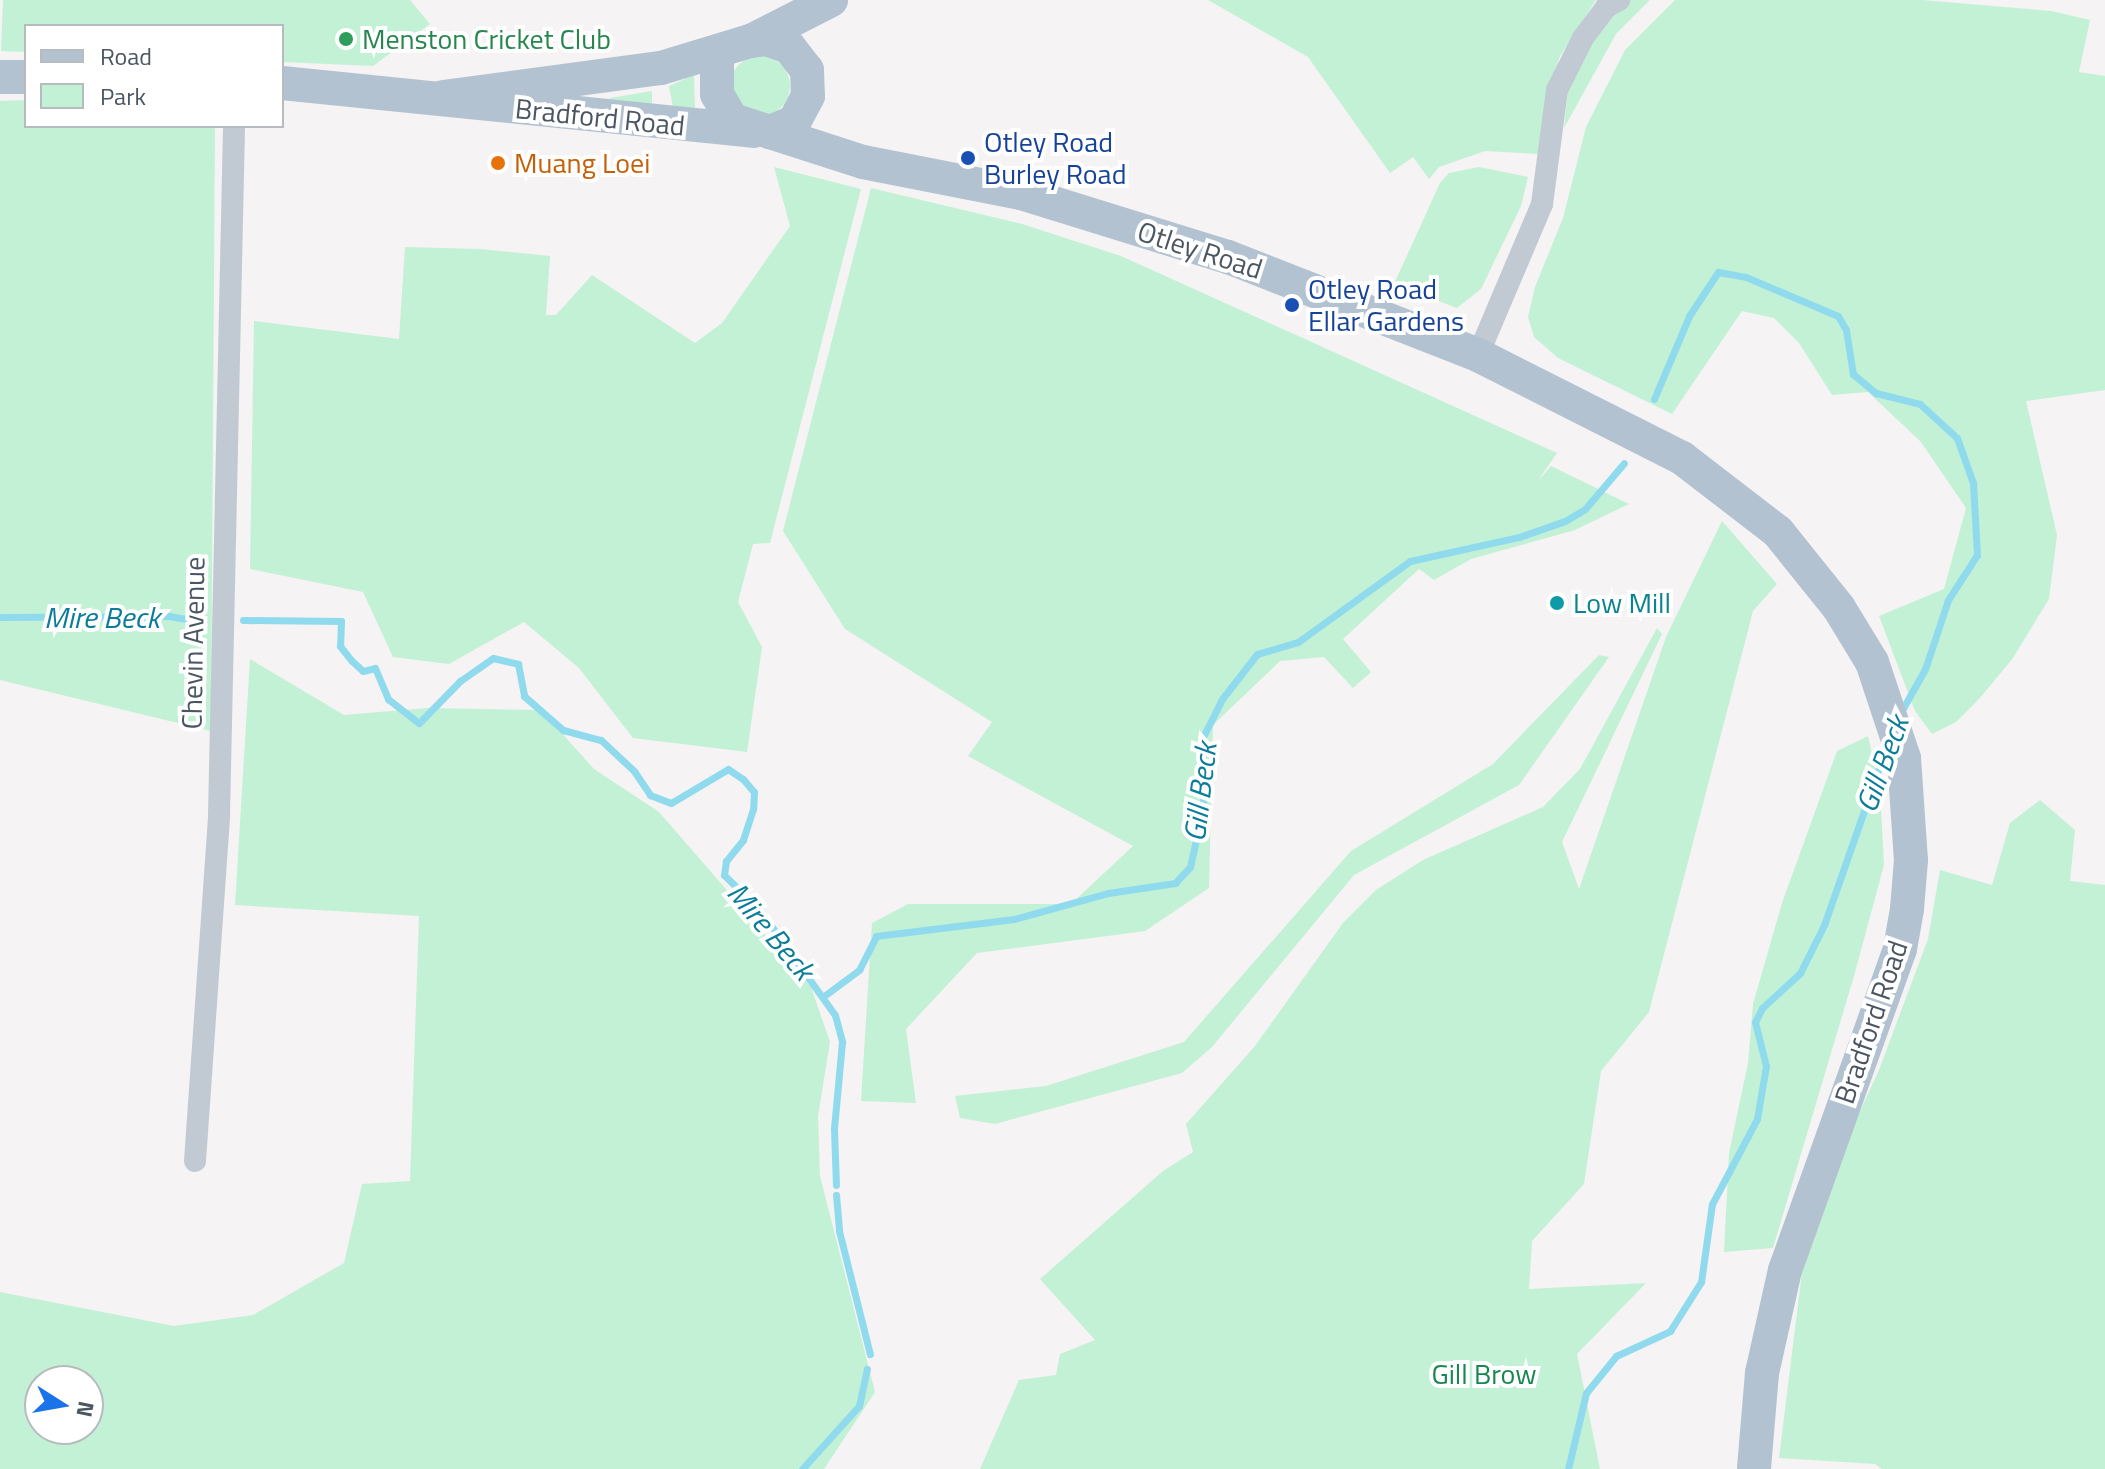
<!DOCTYPE html>
<html>
<head>
<meta charset="utf-8">
<style>
  body { margin:0 }
  #map { position:relative; width:2105px; height:1469px; overflow:hidden; background:#f5f3f3; font-family:"Titillium Web",sans-serif }
  div>[style] { position:absolute }
  .green>* { inset:0; background:#c3f1d5 }
  .round { border-radius:50% }
  .stream>* { height:7px; margin:-3.5px; padding:0 3.5px; transform-origin:3.5px; border-radius:3.5px; background:#90daee }
  .minor>* { height:22px; margin:-11px; padding:0 11px; transform-origin:11px; border-radius:11px; background:#c1cad2 }
  .primary>* { height:34px; margin:-17px; padding:0 17px; transform-origin:17px; border-radius:17px; background:#b3c2d1 }
  .dots>* { width:22px; height:22px; translate:-50% -50%; box-sizing:border-box; border:4px solid #fff; border-radius:50% }
  span { translate:-50% -50%; white-space:nowrap; text-align:center; line-height:1.15; -webkit-text-stroke:8px #fff; paint-order:stroke }
  .leisure-label { font-size:28px; color:#27864d }
  .left { translate:0 -50%; text-align:left }
  .street-label { font-size:28px; color:#4a5661 }
  .transit-label { font-size:28px; color:#164399 }
  .food-label { font-size:28px; color:#c56008 }
  .culture-label { font-size:28px; color:#0d838f }
  .park-label { font-size:28px; color:#17864f }
  .water-label { font-size:30px; color:#0c7c9b; font-style:italic }
  .legend { position:absolute; left:24px; top:24px; width:260px; height:104px; box-sizing:border-box; background:#fff; border:2px solid #b7bbc0; margin:0; padding:10px 14px; list-style:none; font-size:24px; color:#4a5661 }
  .legend li { display:flex; align-items:center; gap:16px; height:40px }
  .legend b { width:40px; border:2px solid #b7bbc0 }
  .north { position:absolute; left:24px; top:1365px; width:80px; height:80px; box-sizing:border-box; background:#fff; border:2px solid #b7bbc0; border-radius:50%; rotate:101deg; font-size:22px; font-weight:700; line-height:32px; text-align:center; color:#4a5661 }
  .north::after { content:''; display:block; margin:auto; width:28px; height:36px; background:#1a73e8; clip-path:polygon(50% 0,100% 100%,50% 72%,0 100%) }
</style>
</head>
<body>
<div id="map">
  <div class="green">
    <div style="clip-path:polygon(3px 0,410px 0,430px 24px,373px 66px,282px 62px,282px 26px,26px 26px,26px 52px,1px 51px)"></div>
    <div style="clip-path:polygon(1208px 0,1596px 0,1560px 56px,1548px 91px,1538px 154px,1485px 151px,1439px 167px,1429px 179px,1413px 157px,1390px 173px,1308px 57px)"></div>
    <div style="clip-path:polygon(1630px 0,1650px 0,1616px 34px,1564px 128px,1568px 91px,1586px 49px,1608px 17px)"></div>
    <div style="clip-path:polygon(1675px 0,1922px 0,2051px 11px,2090px 20px,2079px 72px,2105px 76px,2105px 390px,2026px 401px,2057px 535px,2049px 599px,2013px 658px,1979px 699px,1956px 722px,1932px 734px,1915px 711px,1879px 616px,1944px 589px,1966px 508px,1921px 442px,1868px 392px,1832px 395px,1799px 343px,1774px 318px,1742px 311px,1672px 414px,1558px 358px,1534px 337px,1528px 317px,1535px 287px,1563px 218px,1586px 127px,1625px 50px)"></div>
    <div class="round" style="left:730px;top:56px;width:60px;height:60px"></div>
    <div style="clip-path:polygon(694px 75px,695px 109px,673px 107px,669px 86px)"></div>
    <div style="clip-path:polygon(652px 91px,652px 106px,611px 105px,610px 98px)"></div>
    <div style="clip-path:polygon(26px 100px,26px 126px,215px 126px,211px 731px,0 680px,0 101px)"></div>
    <div style="clip-path:polygon(774px 167px,861px 189px,770px 543px,753px 544px,738px 602px,762px 647px,747px 752px,633px 738px,579px 668px,524px 622px,449px 664px,393px 657px,363px 592px,250px 569px,254px 321px,399px 339px,405px 247px,480px 249px,550px 256px,546px 315px,556px 315px,592px 275px,695px 343px,722px 323px,790px 226px)"></div>
    <div style="clip-path:polygon(1479px 167px,1528px 177px,1521px 206px,1481px 289px,1457px 308px,1394px 284px,1440px 183px,1449px 173px)"></div>
    <div style="clip-path:polygon(871px 188px,1022px 224px,1121px 256px,1557px 453px,1537px 482px,1551px 466px,1629px 504px,1575px 530px,1471px 559px,1434px 580px,1419px 569px,1343px 639px,1371px 672px,1353px 688px,1324px 657px,1280px 661px,1213px 725px,1209px 888px,1145px 931px,977px 953px,906px 1029px,916px 1103px,861px 1101px,872px 923px,908px 904px,1071px 904px,1133px 846px,968px 756px,992px 722px,845px 629px,783px 531px)"></div>
    <div style="clip-path:polygon(1722px 521px,1777px 584px,1753px 611px,1649px 1012px,1601px 1071px,1584px 1184px,1532px 1241px,1529px 1289px,1646px 1283px,1577px 1354px,1600px 1469px,980px 1469px,1019px 1380px,1056px 1375px,1060px 1354px,1095px 1340px,1040px 1279px,1163px 1171px,1193px 1152px,1186px 1124px,1255px 1046px,1343px 923px,1376px 890px,1423px 860px,1543px 807px,1580px 769px,1657px 628px,1662px 634px,1562px 842px,1579px 889px,1666px 637px)"></div>
    <div style="clip-path:polygon(1599px 655px,1609px 657px,1519px 785px,1354px 875px,1212px 1047px,1182px 1073px,995px 1124px,960px 1118px,955px 1096px,1046px 1086px,1184px 1042px,1351px 851px,1493px 764px)"></div>
    <div style="clip-path:polygon(evenodd,250px 659px,344px 715px,427px 708px,541px 710px,594px 769px,659px 812px,811px 987px,830px 1042px,818px 1116px,820px 1176px,875px 1392px,824px 1469px,0 1469px,0 1292px,174px 1326px,253px 1315px,344px 1263px,362px 1184px,410px 1181px,419px 916px,235px 905px,250px 659px,40px 1381px,88px 1381px,88px 1429px,40px 1429px,40px 1381px)"></div>
    <div style="clip-path:polygon(1868px 736px,1880px 788px,1884px 865px,1854px 976px,1773px 1248px,1724px 1252px,1729px 1153px,1748px 1063px,1753px 1004px,1782px 903px,1837px 751px)"></div>
    <div style="clip-path:polygon(2040px 800px,2075px 830px,2070px 881px,2105px 885px,2105px 1469px,1882px 1469px,1875px 1464px,1779px 1458px,1808px 1224px,1879px 1070px,1928px 939px,1940px 870px,1992px 885px,2010px 823px)"></div>
  </div>
  <div class="stream">
    <div style="left:1654px;top:399px;width:90px;rotate:-67.1deg"></div>
    <div style="left:1689px;top:316px;width:53px;rotate:-56.6deg"></div>
    <div style="left:1718px;top:272px;width:28px;rotate:10deg"></div>
    <div style="left:1746px;top:277px;width:100px;rotate:23deg"></div>
    <div style="left:1838px;top:316px;width:16px;rotate:60deg"></div>
    <div style="left:1846px;top:330px;width:45px;rotate:81deg"></div>
    <div style="left:1853px;top:374px;width:30px;rotate:40deg"></div>
    <div style="left:1876px;top:393px;width:45px;rotate:14deg"></div>
    <div style="left:1920px;top:404px;width:50px;rotate:42.6deg"></div>
    <div style="left:1957px;top:438px;width:48px;rotate:70.4deg"></div>
    <div style="left:1973px;top:483px;width:72px;rotate:86.8deg"></div>
    <div style="left:1977px;top:555px;width:54px;rotate:122.8deg"></div>
    <div style="left:1948px;top:600px;width:73px;rotate:108.4deg"></div>
    <div style="left:1925px;top:669px;width:49px;rotate:119.2deg"></div>
    <div style="left:0;top:617px;width:169px;rotate:-0.3deg"></div>
    <div style="left:169px;top:616px;width:35px;rotate:10deg"></div>
    <div style="left:243px;top:620px;width:98px;rotate:0.6deg"></div>
    <div style="left:341px;top:621px;width:25px;rotate:92deg"></div>
    <div style="left:340px;top:646px;width:18px;rotate:52deg"></div>
    <div style="left:351px;top:660px;width:16px;rotate:43deg"></div>
    <div style="left:363px;top:671px;width:12px;rotate:-14deg"></div>
    <div style="left:375px;top:668px;width:34px;rotate:67deg"></div>
    <div style="left:388px;top:699px;width:39px;rotate:38deg"></div>
    <div style="left:419px;top:723px;width:59px;rotate:-45.7deg"></div>
    <div style="left:460px;top:681px;width:40px;rotate:-34.9deg"></div>
    <div style="left:493px;top:658px;width:26px;rotate:13deg"></div>
    <div style="left:518px;top:664px;width:33px;rotate:79deg"></div>
    <div style="left:524px;top:696px;width:52px;rotate:41.1deg"></div>
    <div style="left:563px;top:730px;width:39px;rotate:15deg"></div>
    <div style="left:601px;top:740px;width:45px;rotate:43.2deg"></div>
    <div style="left:634px;top:771px;width:29px;rotate:56deg"></div>
    <div style="left:650px;top:795px;width:22px;rotate:21deg"></div>
    <div style="left:671px;top:803px;width:66px;rotate:-30.8deg"></div>
    <div style="left:728px;top:769px;width:18px;rotate:34deg"></div>
    <div style="left:743px;top:779px;width:17px;rotate:50deg"></div>
    <div style="left:754px;top:792px;width:17px;rotate:93deg"></div>
    <div style="left:753px;top:809px;width:33px;rotate:108deg"></div>
    <div style="left:743px;top:840px;width:27px;rotate:129deg"></div>
    <div style="left:726px;top:861px;width:14px;rotate:98deg"></div>
    <div style="left:724px;top:875px;width:50px;rotate:44.2deg"></div>
    <div style="left:760px;top:910px;width:129px;rotate:54.5deg"></div>
    <div style="left:835px;top:1015px;width:28px;rotate:75deg"></div>
    <div style="left:842px;top:1042px;width:87px;rotate:95.3deg"></div>
    <div style="left:834px;top:1129px;width:56px;rotate:88deg"></div>
    <div style="left:824px;top:996px;width:44px;rotate:-36.6deg"></div>
    <div style="left:859px;top:970px;width:38px;rotate:-63deg"></div>
    <div style="left:876px;top:936px;width:139px;rotate:-7deg"></div>
    <div style="left:1014px;top:919px;width:98px;rotate:-15.5deg"></div>
    <div style="left:1108px;top:893px;width:68px;rotate:-8.5deg"></div>
    <div style="left:1175px;top:883px;width:22px;rotate:-47deg"></div>
    <div style="left:1190px;top:867px;width:60px;rotate:-77.6deg"></div>
    <div style="left:1203px;top:808px;width:71px;rotate:-90deg"></div>
    <div style="left:1203px;top:737px;width:42px;rotate:-63.4deg"></div>
    <div style="left:1222px;top:699px;width:57px;rotate:-52.1deg"></div>
    <div style="left:1257px;top:654px;width:43px;rotate:-16.3deg"></div>
    <div style="left:1298px;top:642px;width:138px;rotate:-35.9deg"></div>
    <div style="left:1410px;top:561px;width:112px;rotate:-12.4deg"></div>
    <div style="left:1519px;top:537px;width:49px;rotate:-19.2deg"></div>
    <div style="left:1565px;top:521px;width:23px;rotate:-31deg"></div>
    <div style="left:1585px;top:509px;width:60px;rotate:-49.7deg"></div>
    <div style="left:836px;top:1195px;width:36px;rotate:85deg"></div>
    <div style="left:839px;top:1231px;width:127px;rotate:75.9deg"></div>
    <div style="left:802px;top:1469px;width:85px;rotate:-47.9deg"></div>
    <div style="left:859px;top:1406px;width:38px;rotate:-78deg"></div>
    <div style="left:1568px;top:1469px;width:78px;rotate:-76.7deg"></div>
    <div style="left:1586px;top:1393px;width:48px;rotate:-51deg"></div>
    <div style="left:1616px;top:1356px;width:60px;rotate:-24.8deg"></div>
    <div style="left:1670px;top:1331px;width:58px;rotate:-57.7deg"></div>
    <div style="left:1701px;top:1282px;width:79px;rotate:-82deg"></div>
    <div style="left:1712px;top:1204px;width:96px;rotate:-62.1deg"></div>
    <div style="left:1757px;top:1119px;width:54px;rotate:-80.4deg"></div>
    <div style="left:1766px;top:1066px;width:45px;rotate:-104deg"></div>
    <div style="left:1755px;top:1022px;width:16px;rotate:-63deg"></div>
    <div style="left:1762px;top:1008px;width:52px;rotate:-42.6deg"></div>
    <div style="left:1800px;top:973px;width:54px;rotate:-63.4deg"></div>
    <div style="left:1824px;top:925px;width:191px;rotate:-70.7deg"></div>
  </div>
  <div class="minor">
    <div style="left:1478px;top:355px;width:164px;rotate:-67deg"></div>
    <div style="left:1542px;top:204px;width:115px;rotate:-82.5deg"></div>
    <div style="left:1557px;top:90px;width:58px;rotate:-63.4deg"></div>
    <div style="left:1583px;top:38px;width:39px;rotate:-53deg"></div>
    <div style="left:1606px;top:7px;width:15px;rotate:-28deg"></div>
    <div style="left:195px;top:1161px;width:347px;rotate:-86deg"></div>
    <div style="left:219px;top:815px;width:689px;rotate:-88.75deg"></div>
  </div>
  <div class="primary">
    <div style="left:751px;top:41px;width:90px;rotate:-27.1deg"></div>
    <div style="left:0;top:77px;width:26px"></div>
    <div style="left:282px;top:83px;width:474px;rotate:5.8deg"></div>
    <div style="left:443px;top:97px;width:220px;rotate:-7.6deg"></div>
    <div style="left:661px;top:68px;width:93px;rotate:-16.9deg"></div>
    <div style="left:750px;top:41px;width:16px;rotate:-7deg"></div>
    <div style="left:766px;top:39px;width:24px;rotate:19deg"></div>
    <div style="left:789px;top:47px;width:29px;rotate:52deg"></div>
    <div style="left:807px;top:70px;width:26px;rotate:88deg"></div>
    <div style="left:808px;top:96px;width:30px;rotate:118deg"></div>
    <div style="left:794px;top:122px;width:26px;rotate:157deg"></div>
    <div style="left:770px;top:132px;width:40px;rotate:-162deg"></div>
    <div style="left:732px;top:120px;width:30px;rotate:-120deg"></div>
    <div style="left:717px;top:94px;width:42px;rotate:-90deg"></div>
    <div style="left:770px;top:132px;width:98px;rotate:17.9deg"></div>
    <div style="left:863px;top:162px;width:161px;rotate:11.1deg"></div>
    <div style="left:1021px;top:193px;width:217px;rotate:17.2deg"></div>
    <div style="left:1228px;top:257px;width:269px;rotate:21.4deg"></div>
    <div style="left:1478px;top:355px;width:229px;rotate:26.8deg"></div>
    <div style="left:1682px;top:458px;width:121px;rotate:37.6deg"></div>
    <div style="left:1778px;top:532px;width:97px;rotate:51.2deg"></div>
    <div style="left:1839px;top:608px;width:63px;rotate:58.6deg"></div>
    <div style="left:1872px;top:662px;width:101px;rotate:71.6deg"></div>
    <div style="left:1904px;top:758px;width:102px;rotate:86.1deg"></div>
    <div style="left:1911px;top:860px;width:49px;rotate:94.7deg"></div>
    <div style="left:1907px;top:909px;width:41px;rotate:99.9deg"></div>
    <div style="left:1900px;top:949px;width:341px;rotate:109.7deg"></div>
    <div style="left:1785px;top:1270px;width:106px;rotate:102.6deg"></div>
    <div style="left:1762px;top:1373px;width:96px;rotate:94.8deg"></div>
  </div>
  <div class="dots">
    <div style="left:346px;top:39px;background:#2e9e5b"></div>
    <div style="left:968px;top:158px;background:#1a4fb4"></div>
    <div style="left:498px;top:163px;background:#e8710a"></div>
    <div style="left:1292px;top:305px;background:#1a4fb4"></div>
    <div style="left:1557px;top:603px;background:#0f9aa8"></div>
  </div>
  <div class="leisure-label">
    <span class="left" style="left:362px;top:39px">Menston Cricket Club</span>
  </div>
  <div class="street-label">
    <span style="left:600px;top:117px;rotate:6deg">Bradford Road</span>
    <span style="left:1200px;top:250px;rotate:18deg">Otley Road</span>
    <span style="left:193px;top:643px;rotate:-89deg">Chevin Avenue</span>
    <span style="left:1871px;top:1022px;rotate:-71deg">Bradford Road</span>
  </div>
  <div class="transit-label">
    <span class="left" style="left:984px;top:158px">Otley Road<br>Burley Road</span>
    <span class="left" style="left:1308px;top:305px">Otley Road<br>Ellar Gardens</span>
  </div>
  <div class="food-label">
    <span class="left" style="left:514px;top:163px">Muang Loei</span>
  </div>
  <div class="culture-label">
    <span class="left" style="left:1573px;top:603px">Low Mill</span>
  </div>
  <div class="park-label">
    <span style="left:1484px;top:1374px">Gill Brow</span>
  </div>
  <div class="water-label">
    <span style="left:102px;top:617px">Mire Beck</span>
    <span style="left:1882px;top:764px;rotate:-70deg">Gill Beck</span>
    <span style="left:1200px;top:792px;rotate:-83deg">Gill Beck</span>
    <span style="left:771px;top:931px;rotate:50deg">Mire Beck</span>
  </div>
  <ul class="legend">
  <li><b style="height:10px;background:#b3c2d1"></b>Road</li>
  <li><b style="height:22px;background:#c3f1d5"></b>Park</li>
  </ul>
  <div class="north">N</div>
</div>
</body>
</html>
